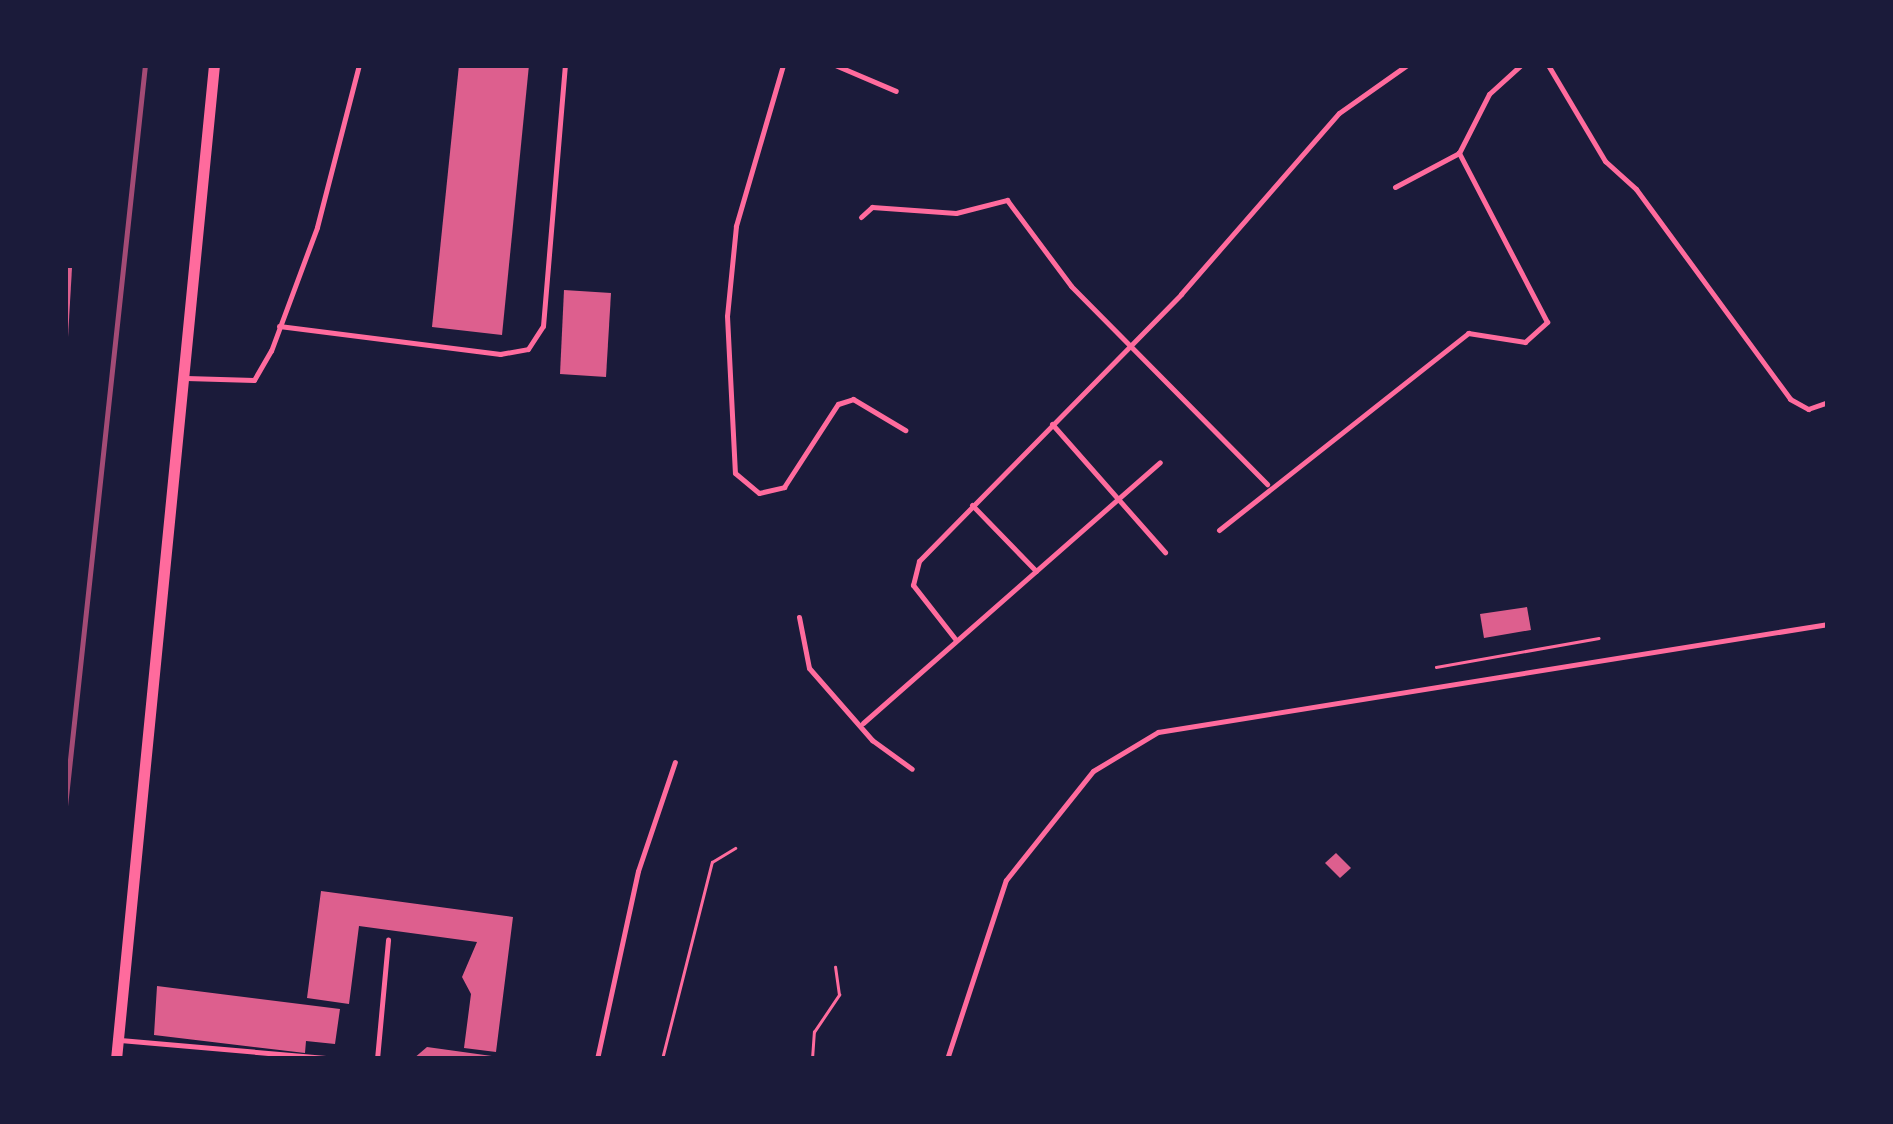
<!DOCTYPE html>
<html>
<head>
<meta charset="utf-8">
<style>
  body { margin:0 }
  #map { position:relative; width:1893px; height:1124px; overflow:hidden; background:#1b1b3a; font-family:Roboto,sans-serif }
  div>[style] { position:absolute }
  .building>* { inset:0; background:#dd5f8e }
  .path>* { height:2.5px; margin:-1.25px; padding:0 1.25px; transform-origin:1.25px; border-radius:1.25px; background:#ff6b9d }
  .service>* { height:5px; margin:-2.5px; padding:0 2.5px; transform-origin:2.5px; border-radius:2.5px; background:#ff6b9d }
  .tertiary>* { height:11px; margin:-5.5px; padding:0 5.5px; transform-origin:5.5px; border-radius:5.5px; background:#ff6b9d }
  .rail>* { height:5px; margin:-2.5px; padding:0 2.5px; transform-origin:2.5px; border-radius:2.5px; background:#a44b75 }
  span { translate:-50% -50%; white-space:nowrap; text-align:center; line-height:1.15; -webkit-text-stroke:8px #1b1b3a; paint-order:stroke }
  .frame { position:absolute; inset:0; border:68px solid #1b1b3a; pointer-events:none }
</style>
</head>
<body>
<div id="map">
  <div class="building">
    <div style="clip-path:polygon(459px 65px,529px 65px,502px 335px,432px 327px)"></div>
    <div style="clip-path:polygon(65px 268px,72px 268px,68px 337px,65px 337px)"></div>
    <div style="clip-path:polygon(564px 290px,611px 293px,606px 377px,560px 374px)"></div>
    <div style="clip-path:polygon(1527px 607px,1531px 630px,1484px 638px,1480px 614px)"></div>
    <div style="clip-path:polygon(1336px 853px,1351px 868px,1340px 878px,1325px 863px)"></div>
    <div style="clip-path:polygon(321px 891px,513px 917px,496px 1052px,464px 1048px,471px 994px,462px 977px,477px 942px,359px 926px,349px 1004px,307px 998px)"></div>
    <div style="clip-path:polygon(157px 986px,340px 1009px,335px 1044px,306px 1041px,305px 1053px,154px 1035px)"></div>
    <div style="clip-path:polygon(427px 1047px,499px 1057px,498px 1059px,413px 1059px)"></div>
  </div>
  <div class="path">
    <div style="left:1436px;top:667px;width:165px;rotate:-10.1deg"></div>
    <div style="left:662px;top:1059px;width:203px;rotate:-75.8deg"></div>
    <div style="left:712px;top:862px;width:27px;rotate:-31deg"></div>
    <div style="left:812px;top:1059px;width:27px;rotate:-86deg"></div>
    <div style="left:814px;top:1032px;width:45px;rotate:-56deg"></div>
    <div style="left:839px;top:995px;width:28px;rotate:-98deg"></div>
  </div>
  <div class="service">
    <div style="left:783px;top:65px;width:168px;rotate:106.3deg"></div>
    <div style="left:736px;top:226px;width:90px;rotate:95.7deg"></div>
    <div style="left:727px;top:316px;width:157px;rotate:87.1deg"></div>
    <div style="left:735px;top:473px;width:31px;rotate:40deg"></div>
    <div style="left:759px;top:493px;width:26px;rotate:-13deg"></div>
    <div style="left:784px;top:487px;width:99px;rotate:-57deg"></div>
    <div style="left:838px;top:404px;width:16px;rotate:-18deg"></div>
    <div style="left:853px;top:399px;width:61px;rotate:30.8deg"></div>
    <div style="left:835px;top:65px;width:66px;rotate:23.1deg"></div>
    <div style="left:1548px;top:65px;width:112px;rotate:59.3deg"></div>
    <div style="left:1605px;top:161px;width:42px;rotate:42.1deg"></div>
    <div style="left:1636px;top:189px;width:260px;rotate:53.7deg"></div>
    <div style="left:1790px;top:399px;width:21px;rotate:29deg"></div>
    <div style="left:1808px;top:409px;width:21px;rotate:-19deg"></div>
    <div style="left:1395px;top:187px;width:72px;rotate:-28deg"></div>
    <div style="left:1459px;top:153px;width:66px;rotate:-63deg"></div>
    <div style="left:1489px;top:94px;width:43px;rotate:-42.2deg"></div>
    <div style="left:861px;top:217px;width:15px;rotate:-42deg"></div>
    <div style="left:872px;top:207px;width:84px;rotate:4.1deg"></div>
    <div style="left:956px;top:213px;width:53px;rotate:-14.3deg"></div>
    <div style="left:1007px;top:200px;width:107px;rotate:53.3deg"></div>
    <div style="left:1071px;top:286px;width:279px;rotate:45.3deg"></div>
    <div style="left:279px;top:326px;width:223px;rotate:7.2deg"></div>
    <div style="left:500px;top:354px;width:28px;rotate:-10deg"></div>
    <div style="left:528px;top:349px;width:27px;rotate:-57deg"></div>
    <div style="left:543px;top:326px;width:262px;rotate:-85.2deg"></div>
    <div style="left:186px;top:378px;width:68px;rotate:1.7deg"></div>
    <div style="left:254px;top:380px;width:34px;rotate:-60deg"></div>
    <div style="left:271px;top:351px;width:132px;rotate:-69.6deg"></div>
    <div style="left:317px;top:227px;width:167px;rotate:-75.5deg"></div>
    <div style="left:1052px;top:424px;width:171px;rotate:48.6deg"></div>
    <div style="left:972px;top:505px;width:92px;rotate:45.9deg"></div>
    <div style="left:1219px;top:530px;width:318px;rotate:-38.3deg"></div>
    <div style="left:1468px;top:333px;width:58px;rotate:9deg"></div>
    <div style="left:1525px;top:342px;width:30px;rotate:-42deg"></div>
    <div style="left:1547px;top:322px;width:191px;rotate:-117.5deg"></div>
    <div style="left:799px;top:617px;width:52px;rotate:78.9deg"></div>
    <div style="left:809px;top:668px;width:96px;rotate:48.8deg"></div>
    <div style="left:872px;top:740px;width:49px;rotate:35.9deg"></div>
    <div style="left:956px;top:640px;width:70px;rotate:-128deg"></div>
    <div style="left:913px;top:585px;width:25px;rotate:-76deg"></div>
    <div style="left:919px;top:561px;width:374px;rotate:-45.5deg"></div>
    <div style="left:1181px;top:294px;width:240px;rotate:-48.9deg"></div>
    <div style="left:1339px;top:113px;width:83px;rotate:-35.2deg"></div>
    <div style="left:863px;top:723px;width:395px;rotate:-41.3deg"></div>
    <div style="left:120px;top:1040px;width:218px;rotate:5deg"></div>
    <div style="left:377px;top:1059px;width:120px;rotate:-84.7deg"></div>
    <div style="left:597px;top:1059px;width:192px;rotate:-77.7deg"></div>
    <div style="left:638px;top:871px;width:115px;rotate:-71.3deg"></div>
    <div style="left:947px;top:1059px;width:188px;rotate:-71.8deg"></div>
    <div style="left:1006px;top:880px;width:139px;rotate:-51.4deg"></div>
    <div style="left:1093px;top:771px;width:76px;rotate:-31deg"></div>
    <div style="left:1158px;top:732px;width:679px;rotate:-9.16deg"></div>
  </div>
  <div class="tertiary">
    <div style="left:116px;top:1059px;width:999px;rotate:-84.37deg"></div>
  </div>
  <div class="rail">
    <div style="left:65px;top:806px;width:745px;rotate:-83.84deg"></div>
  </div>
  <div class="frame"></div>
</div>
</body>
</html>
